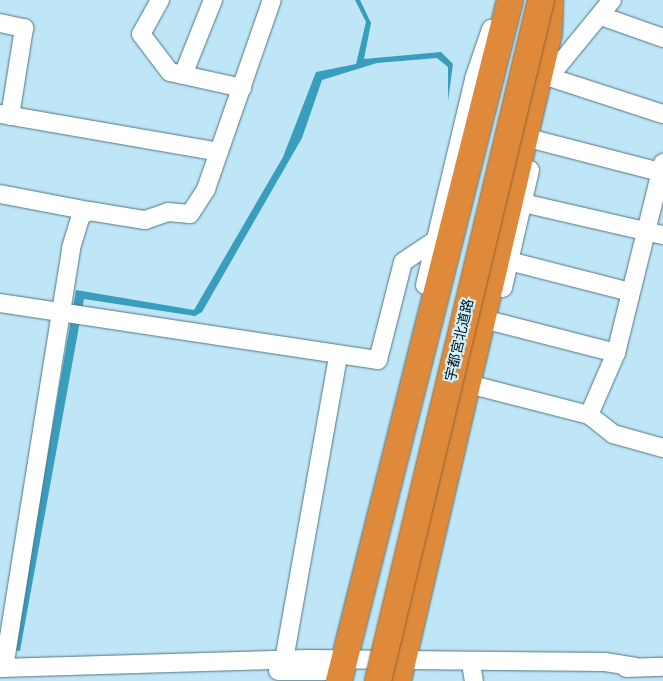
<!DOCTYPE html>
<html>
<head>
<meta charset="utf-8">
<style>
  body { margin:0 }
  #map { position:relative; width:663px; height:681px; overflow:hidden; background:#bee6f6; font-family:"Space Grotesk","Noto Sans JP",sans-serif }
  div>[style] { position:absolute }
  .water>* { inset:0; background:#399dbd }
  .roads { filter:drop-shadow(0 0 1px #507583) drop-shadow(0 0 1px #507583) }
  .minor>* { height:18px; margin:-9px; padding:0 9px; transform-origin:9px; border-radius:9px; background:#fff }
  .highway>* { height:26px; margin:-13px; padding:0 13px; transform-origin:13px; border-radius:13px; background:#df8a3b }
  .bridges { filter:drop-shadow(0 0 1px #925f2e) drop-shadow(0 0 1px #925f2e) }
  .highway-bridge>* { height:26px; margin:-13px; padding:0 13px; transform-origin:13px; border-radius:13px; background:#df8a3b }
  span { translate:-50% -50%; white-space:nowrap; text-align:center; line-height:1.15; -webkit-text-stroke:4px #d2f2ff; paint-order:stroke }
  .street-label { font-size:14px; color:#031015 }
</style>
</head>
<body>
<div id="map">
  <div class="water">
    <div style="clip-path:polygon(355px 0,360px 0,371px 23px,364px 59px,441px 52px,453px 64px,448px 101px,448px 67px,437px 58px,377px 63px,322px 80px,302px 138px,202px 312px,195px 316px,84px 299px,20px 651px,14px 650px,76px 290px,194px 310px,283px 157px,316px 72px,356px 64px,366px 22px)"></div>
  </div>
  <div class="roads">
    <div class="minor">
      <div style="left:160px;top:0;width:39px;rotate:119deg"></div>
      <div style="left:141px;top:34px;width:48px;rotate:52.7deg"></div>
      <div style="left:170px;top:72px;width:74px;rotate:12.5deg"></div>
      <div style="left:612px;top:0;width:99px;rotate:129.3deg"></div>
      <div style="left:549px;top:77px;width:120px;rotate:18deg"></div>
      <div style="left:601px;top:16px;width:66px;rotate:19.5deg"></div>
      <div style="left:0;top:23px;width:25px;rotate:12deg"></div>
      <div style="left:24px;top:28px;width:89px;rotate:99deg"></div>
      <div style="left:183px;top:75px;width:81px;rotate:-68.2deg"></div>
      <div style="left:0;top:114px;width:222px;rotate:9.8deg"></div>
      <div style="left:536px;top:140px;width:128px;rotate:14.5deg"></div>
      <div style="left:0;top:194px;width:91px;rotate:10.8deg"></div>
      <div style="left:523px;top:203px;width:144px;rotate:12.9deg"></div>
      <div style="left:509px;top:261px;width:125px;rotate:14.4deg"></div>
      <div style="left:425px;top:285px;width:212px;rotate:-76.6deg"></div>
      <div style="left:474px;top:79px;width:53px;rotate:-71.2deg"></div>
      <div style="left:503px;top:288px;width:121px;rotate:-77.1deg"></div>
      <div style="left:0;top:303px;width:382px;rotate:8.6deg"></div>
      <div style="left:378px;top:360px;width:101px;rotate:-75.7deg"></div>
      <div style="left:403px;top:262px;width:40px;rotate:-34deg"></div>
      <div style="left:495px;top:322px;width:125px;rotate:14.4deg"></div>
      <div style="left:480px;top:387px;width:113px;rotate:14.4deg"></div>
      <div style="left:589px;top:415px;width:31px;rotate:38deg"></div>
      <div style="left:613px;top:434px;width:52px;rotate:15.6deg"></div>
      <div style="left:589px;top:415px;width:68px;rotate:-66.5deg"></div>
      <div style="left:616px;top:353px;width:196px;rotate:-76.1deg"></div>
      <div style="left:0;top:668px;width:307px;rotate:-1.7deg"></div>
      <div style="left:307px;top:659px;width:298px;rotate:0.6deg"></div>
      <div style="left:605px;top:662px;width:30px;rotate:9deg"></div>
      <div style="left:4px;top:668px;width:425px;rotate:-80.9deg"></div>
      <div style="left:71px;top:248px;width:34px;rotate:-73deg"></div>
      <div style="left:81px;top:216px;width:9px;rotate:-32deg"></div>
      <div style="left:89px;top:211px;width:57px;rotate:9.1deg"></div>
      <div style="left:145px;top:220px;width:24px;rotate:-19deg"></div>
      <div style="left:168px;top:212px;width:22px;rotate:5deg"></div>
      <div style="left:190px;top:214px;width:30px;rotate:-57deg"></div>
      <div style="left:206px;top:189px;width:200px;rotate:-70.8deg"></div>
      <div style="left:626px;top:668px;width:37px;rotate:-2deg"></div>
      <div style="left:278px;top:669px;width:11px;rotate:-56deg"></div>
      <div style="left:284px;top:660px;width:309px;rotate:-79.9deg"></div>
      <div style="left:472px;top:670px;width:11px;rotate:80deg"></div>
      <div style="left:278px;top:671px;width:59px"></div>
    </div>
    <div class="highway">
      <div style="left:339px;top:681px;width:702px;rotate:-75.9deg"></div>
      <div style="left:398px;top:681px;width:665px;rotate:-76.88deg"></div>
      <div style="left:549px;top:33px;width:33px;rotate:-88deg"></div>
    </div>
  </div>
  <div class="bridges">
    <div class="highway-bridge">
      <div style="left:378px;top:681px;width:700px;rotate:-76.54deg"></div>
    </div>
  </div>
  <div class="street-label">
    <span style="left:459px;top:340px;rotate:-77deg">宇都宮北道路</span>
  </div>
</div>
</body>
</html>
